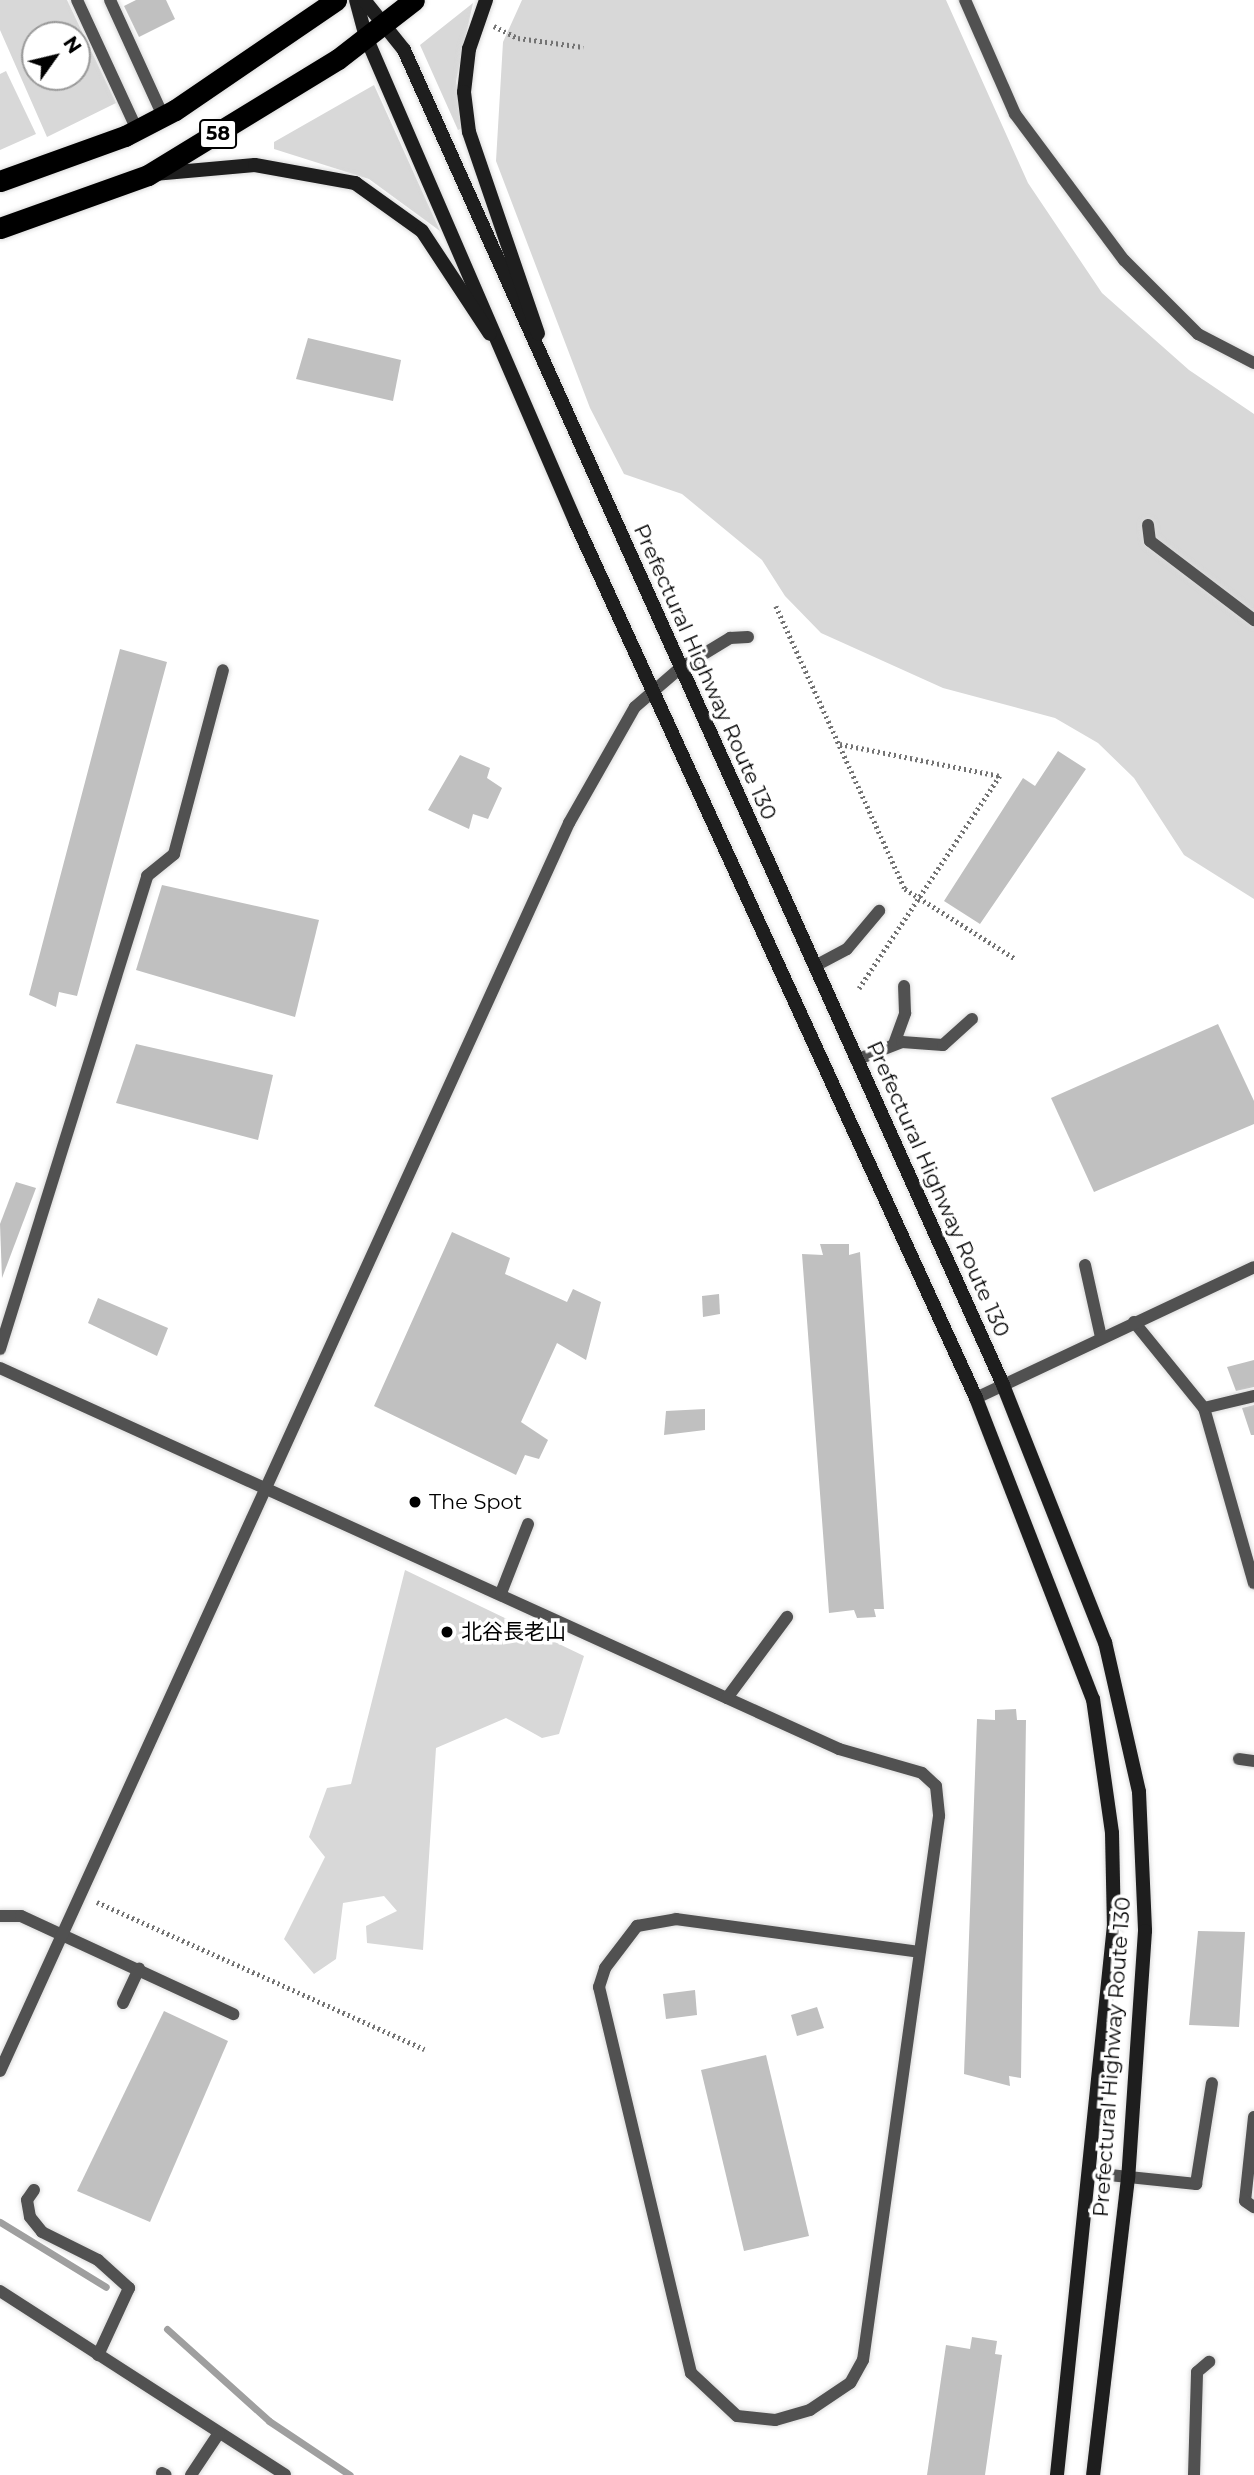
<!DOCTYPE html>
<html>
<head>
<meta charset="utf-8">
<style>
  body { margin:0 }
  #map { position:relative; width:1254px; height:2475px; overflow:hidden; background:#fff; font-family:Montserrat,"Noto Sans JP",sans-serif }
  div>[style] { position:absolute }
  .green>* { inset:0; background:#d8d8d8 }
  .stream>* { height:7px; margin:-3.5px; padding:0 3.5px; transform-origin:3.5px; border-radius:3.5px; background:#9f9f9f }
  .building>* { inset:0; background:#c0c0c0 }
  .path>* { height:4.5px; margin-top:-2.25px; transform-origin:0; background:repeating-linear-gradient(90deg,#737373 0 2px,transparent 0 5.5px) }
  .roads { filter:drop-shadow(0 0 2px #dbdbdb) drop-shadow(0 0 2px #dbdbdb) }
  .lane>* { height:12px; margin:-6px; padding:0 6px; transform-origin:6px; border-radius:6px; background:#515151 }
  .secondary>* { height:14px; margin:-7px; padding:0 7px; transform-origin:7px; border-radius:7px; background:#1e1e1e }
  .highway>* { height:21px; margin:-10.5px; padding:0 10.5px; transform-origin:10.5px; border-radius:10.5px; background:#000 }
  .dots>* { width:19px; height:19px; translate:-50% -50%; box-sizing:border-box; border:4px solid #fff; border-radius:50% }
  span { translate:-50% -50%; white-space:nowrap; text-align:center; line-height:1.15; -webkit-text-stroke:7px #fff; paint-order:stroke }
  .shield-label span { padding:2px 5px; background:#fff; border:2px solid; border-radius:5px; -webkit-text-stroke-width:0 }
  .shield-label { font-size:19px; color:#000; font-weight:700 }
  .street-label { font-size:21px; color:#000 }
  .poi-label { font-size:21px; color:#000 }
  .left { translate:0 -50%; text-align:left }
  .north { position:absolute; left:21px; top:21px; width:70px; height:70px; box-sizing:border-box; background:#fff; border:2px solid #999; border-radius:50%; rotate:56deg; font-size:19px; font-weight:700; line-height:28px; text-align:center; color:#000 }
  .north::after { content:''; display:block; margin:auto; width:24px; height:32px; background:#000; clip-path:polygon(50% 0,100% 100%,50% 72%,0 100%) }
</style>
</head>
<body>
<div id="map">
  <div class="green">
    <div style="clip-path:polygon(evenodd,0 0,67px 0,116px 103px,47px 137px,0 30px,0 0,35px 35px,77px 35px,77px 77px,35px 77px,35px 35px)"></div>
    <div style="clip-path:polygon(522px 0,946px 0,1028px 183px,1102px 293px,1189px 370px,1254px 414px,1254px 899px,1184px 855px,1134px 778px,1098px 743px,1055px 718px,943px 688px,821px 633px,785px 596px,762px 560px,682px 494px,624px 474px,590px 408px,496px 161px,503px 42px)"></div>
    <div style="clip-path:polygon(473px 3px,456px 81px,462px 128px,458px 130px,420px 45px)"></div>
    <div style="clip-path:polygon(6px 71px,36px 134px,0 150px,0 74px)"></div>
    <div style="clip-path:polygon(374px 85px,440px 231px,369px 179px,274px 149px,274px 142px)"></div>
    <div style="clip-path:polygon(405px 1570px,584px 1656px,559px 1734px,542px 1738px,506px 1718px,436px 1748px,423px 1950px,367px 1943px,366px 1926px,397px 1911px,384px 1896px,343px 1903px,336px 1959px,314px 1974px,284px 1939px,325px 1857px,309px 1837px,327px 1788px,351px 1784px)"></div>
  </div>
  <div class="stream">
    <div style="left:0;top:2222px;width:124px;rotate:31.5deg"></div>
    <div style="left:167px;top:2329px;width:137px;rotate:42deg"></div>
    <div style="left:269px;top:2421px;width:97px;rotate:33.7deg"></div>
  </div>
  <div class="building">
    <div style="clip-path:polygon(136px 0,166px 0,175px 19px,139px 37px,124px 6px)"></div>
    <div style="clip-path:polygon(308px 338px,401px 360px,393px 401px,296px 379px)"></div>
    <div style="clip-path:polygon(120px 649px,167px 662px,77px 996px,59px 992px,56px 1007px,29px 995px)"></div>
    <div style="clip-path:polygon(1058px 751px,1086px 769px,980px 924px,944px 901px,1023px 778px,1035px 786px)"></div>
    <div style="clip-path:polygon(460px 755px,490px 768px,487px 778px,502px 788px,488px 819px,473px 814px,469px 829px,428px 810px)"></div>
    <div style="clip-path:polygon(162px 885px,319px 920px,295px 1017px,136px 970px)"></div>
    <div style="clip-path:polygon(1218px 1024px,1254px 1101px,1254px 1124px,1094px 1192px,1051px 1098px)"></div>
    <div style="clip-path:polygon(136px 1044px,273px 1075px,258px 1140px,116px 1103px)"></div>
    <div style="clip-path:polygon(16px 1182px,36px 1188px,2px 1278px,0 1224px)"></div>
    <div style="clip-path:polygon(452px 1232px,510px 1258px,505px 1274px,567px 1302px,573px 1289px,601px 1302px,586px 1360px,557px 1343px,521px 1422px,548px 1440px,539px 1459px,525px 1455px,516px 1475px,374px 1406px)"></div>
    <div style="clip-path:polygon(820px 1244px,849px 1244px,849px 1255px,860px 1252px,884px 1609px,874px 1609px,876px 1617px,857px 1618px,854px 1610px,829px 1613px,802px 1254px,823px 1255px)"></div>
    <div style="clip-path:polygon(719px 1294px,720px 1314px,703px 1317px,702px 1296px)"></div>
    <div style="clip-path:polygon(98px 1298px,168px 1328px,157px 1356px,88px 1323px)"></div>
    <div style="clip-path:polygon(1254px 1360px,1254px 1387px,1236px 1391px,1227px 1367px)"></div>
    <div style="clip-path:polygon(1254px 1405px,1254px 1435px,1251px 1435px,1242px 1408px)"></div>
    <div style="clip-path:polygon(705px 1409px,705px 1430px,664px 1435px,666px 1411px)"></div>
    <div style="clip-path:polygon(1016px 1709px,1017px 1720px,1026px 1720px,1021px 2078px,1009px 2076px,1010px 2086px,964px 2074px,977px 1719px,995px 1720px,995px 1710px)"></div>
    <div style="clip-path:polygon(1198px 1931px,1245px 1932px,1239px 2027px,1189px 2025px)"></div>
    <div style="clip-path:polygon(695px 1990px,697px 2015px,666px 2019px,663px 1994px)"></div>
    <div style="clip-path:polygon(817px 2007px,824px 2028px,797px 2036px,791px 2015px)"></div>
    <div style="clip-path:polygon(164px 2011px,228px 2041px,150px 2222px,77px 2191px)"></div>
    <div style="clip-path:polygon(766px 2055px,809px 2236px,744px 2251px,701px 2070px)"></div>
    <div style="clip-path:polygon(972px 2337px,997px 2341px,995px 2354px,1002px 2355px,985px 2475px,927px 2475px,946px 2345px,970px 2349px)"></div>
  </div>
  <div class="path">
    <div style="left:494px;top:26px;width:27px;rotate:27deg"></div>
    <div style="left:518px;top:38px;width:66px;rotate:7.9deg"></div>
    <div style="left:776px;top:606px;width:311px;rotate:65.5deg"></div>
    <div style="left:905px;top:889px;width:129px;rotate:32.3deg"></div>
    <div style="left:840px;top:744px;width:163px;rotate:11.3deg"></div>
    <div style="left:1000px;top:776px;width:255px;rotate:123.5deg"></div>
    <div style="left:97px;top:1902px;width:359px;rotate:24.2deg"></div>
  </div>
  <div class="roads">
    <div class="lane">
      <div style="left:77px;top:0;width:143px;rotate:65.2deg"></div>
      <div style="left:110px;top:0;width:128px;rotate:65.4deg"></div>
      <div style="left:965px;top:0;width:124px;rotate:66.3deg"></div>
      <div style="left:1015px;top:114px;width:182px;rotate:53.3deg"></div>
      <div style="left:1124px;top:260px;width:105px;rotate:45deg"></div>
      <div style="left:1198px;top:334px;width:63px;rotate:27.4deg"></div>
      <div style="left:1148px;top:525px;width:16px;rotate:83deg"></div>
      <div style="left:1150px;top:541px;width:131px;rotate:37.2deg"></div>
      <div style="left:815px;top:966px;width:36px;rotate:-28deg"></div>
      <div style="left:847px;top:949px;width:50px;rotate:-49.9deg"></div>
      <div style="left:894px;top:1044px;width:33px;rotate:-70deg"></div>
      <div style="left:905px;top:1013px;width:27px;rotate:-92deg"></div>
      <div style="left:856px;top:1060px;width:49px;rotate:-21.4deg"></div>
      <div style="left:902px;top:1042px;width:41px;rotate:4.2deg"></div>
      <div style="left:943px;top:1045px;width:39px;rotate:-42deg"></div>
      <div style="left:1085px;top:1265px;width:74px;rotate:77.5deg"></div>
      <div style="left:1134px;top:1322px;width:111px;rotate:50.9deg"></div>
      <div style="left:1204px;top:1408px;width:182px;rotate:74.1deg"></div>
      <div style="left:0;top:1349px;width:495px;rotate:-72.7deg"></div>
      <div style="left:147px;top:876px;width:35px;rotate:-39deg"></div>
      <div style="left:174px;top:854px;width:190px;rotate:-75.1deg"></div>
      <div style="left:0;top:1368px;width:921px;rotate:24.42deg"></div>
      <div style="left:839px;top:1749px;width:86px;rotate:16.1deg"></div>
      <div style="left:922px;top:1773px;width:19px;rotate:43deg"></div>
      <div style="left:936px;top:1786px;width:30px;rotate:84deg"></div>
      <div style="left:939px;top:1816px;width:549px;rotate:97.95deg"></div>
      <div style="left:863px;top:2360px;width:26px;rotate:119deg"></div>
      <div style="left:850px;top:2383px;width:48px;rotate:146deg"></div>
      <div style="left:810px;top:2410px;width:36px;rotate:164deg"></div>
      <div style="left:775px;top:2420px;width:38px;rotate:-174deg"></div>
      <div style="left:737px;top:2416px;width:63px;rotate:-136.9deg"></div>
      <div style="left:691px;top:2373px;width:397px;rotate:-103.4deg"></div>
      <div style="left:599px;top:1987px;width:20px;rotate:-72deg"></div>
      <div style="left:605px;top:1968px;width:53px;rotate:-52.7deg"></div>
      <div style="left:637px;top:1926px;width:40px;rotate:-10deg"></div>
      <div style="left:676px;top:1919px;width:245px;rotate:7.7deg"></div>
      <div style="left:976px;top:1398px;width:307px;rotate:-25.2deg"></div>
      <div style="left:1204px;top:1408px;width:51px;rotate:-13.5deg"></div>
      <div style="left:501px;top:1593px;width:74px;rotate:-68.6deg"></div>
      <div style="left:727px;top:1698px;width:101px;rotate:-53.5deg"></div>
      <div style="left:1239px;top:1759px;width:15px;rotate:8deg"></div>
      <div style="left:0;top:1916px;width:21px"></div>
      <div style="left:21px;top:1916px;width:234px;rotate:24.8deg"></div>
      <div style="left:123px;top:2003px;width:38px;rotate:-65deg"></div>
      <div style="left:0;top:2071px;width:1372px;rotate:-65.49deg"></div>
      <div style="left:569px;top:823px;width:133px;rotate:-60.4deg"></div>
      <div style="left:635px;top:707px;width:58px;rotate:-40.8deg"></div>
      <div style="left:679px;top:669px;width:60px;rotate:-31.3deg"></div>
      <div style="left:730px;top:638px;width:18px;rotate:-3deg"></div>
      <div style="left:1254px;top:2117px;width:84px;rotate:96.1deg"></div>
      <div style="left:1245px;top:2201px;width:11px;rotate:34deg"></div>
      <div style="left:1090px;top:2173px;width:107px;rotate:5.9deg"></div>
      <div style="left:1196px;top:2184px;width:102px;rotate:-81deg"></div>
      <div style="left:34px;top:2190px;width:12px;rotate:125deg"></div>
      <div style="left:27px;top:2200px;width:17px;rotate:80deg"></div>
      <div style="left:30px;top:2217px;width:19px;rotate:51deg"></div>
      <div style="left:42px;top:2232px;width:63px;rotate:26.6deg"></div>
      <div style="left:98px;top:2260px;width:42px;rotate:42.1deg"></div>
      <div style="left:129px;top:2288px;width:74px;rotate:114.8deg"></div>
      <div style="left:0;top:2291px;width:339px;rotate:32.8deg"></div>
      <div style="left:162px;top:2473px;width:4px;rotate:27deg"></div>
      <div style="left:191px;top:2475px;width:50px;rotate:-56.3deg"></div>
      <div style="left:1194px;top:2475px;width:103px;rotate:-88.3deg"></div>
      <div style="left:1197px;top:2372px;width:16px;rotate:-40deg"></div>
    </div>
    <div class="secondary">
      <div style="left:356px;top:0;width:38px;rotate:75deg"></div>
      <div style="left:366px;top:37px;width:529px;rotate:66.63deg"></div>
      <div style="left:576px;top:523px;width:962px;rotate:65.43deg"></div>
      <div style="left:976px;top:1398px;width:323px;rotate:68.8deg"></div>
      <div style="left:1093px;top:1699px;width:135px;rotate:81.9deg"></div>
      <div style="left:1112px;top:1833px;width:92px;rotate:88.8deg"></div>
      <div style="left:1114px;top:1925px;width:553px;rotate:95.92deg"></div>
      <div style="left:364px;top:0;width:64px;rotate:51.3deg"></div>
      <div style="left:404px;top:50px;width:1463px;rotate:65.83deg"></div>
      <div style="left:1003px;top:1385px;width:277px;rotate:68.4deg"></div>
      <div style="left:1105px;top:1642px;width:154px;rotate:77.2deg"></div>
      <div style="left:1139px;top:1792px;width:139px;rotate:87.5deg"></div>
      <div style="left:1145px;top:1931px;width:248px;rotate:93.9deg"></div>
      <div style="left:1128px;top:2178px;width:299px;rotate:96.7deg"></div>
      <div style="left:486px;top:0;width:52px;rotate:109.1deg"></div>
      <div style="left:469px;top:49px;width:43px;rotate:96.6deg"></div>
      <div style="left:464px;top:92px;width:40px;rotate:82.9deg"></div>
      <div style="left:469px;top:132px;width:213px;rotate:71.1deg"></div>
      <div style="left:154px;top:174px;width:101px;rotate:-5.1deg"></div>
      <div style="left:255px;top:165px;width:102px;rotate:10.2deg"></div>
      <div style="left:355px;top:183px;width:82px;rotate:35.6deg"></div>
      <div style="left:422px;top:231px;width:123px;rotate:56.6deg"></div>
    </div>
    <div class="highway">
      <div style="left:0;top:181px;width:133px;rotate:-19.8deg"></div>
      <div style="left:125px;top:136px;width:56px;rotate:-27.5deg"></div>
      <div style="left:175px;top:110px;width:195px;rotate:-34.3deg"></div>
      <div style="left:0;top:228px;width:157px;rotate:-19.7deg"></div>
      <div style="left:148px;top:175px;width:223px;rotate:-31.4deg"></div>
      <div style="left:338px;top:59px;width:96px;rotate:-37.8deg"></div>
    </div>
  </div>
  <div class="dots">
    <div style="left:415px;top:1502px;background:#000"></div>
    <div style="left:447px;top:1632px;background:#000"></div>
  </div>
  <div class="shield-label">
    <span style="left:218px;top:134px">58</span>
  </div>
  <div class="street-label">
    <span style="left:705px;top:672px;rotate:66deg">Prefectural Highway Route 130</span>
    <span style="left:938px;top:1189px;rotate:66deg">Prefectural Highway Route 130</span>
    <span style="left:1112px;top:2057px;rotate:-86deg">Prefectural Highway Route 130</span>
  </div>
  <div class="poi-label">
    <span class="left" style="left:429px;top:1502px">The Spot</span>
    <span class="left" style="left:461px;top:1632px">北谷長老山</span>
  </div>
  <div class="north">N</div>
</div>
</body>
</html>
